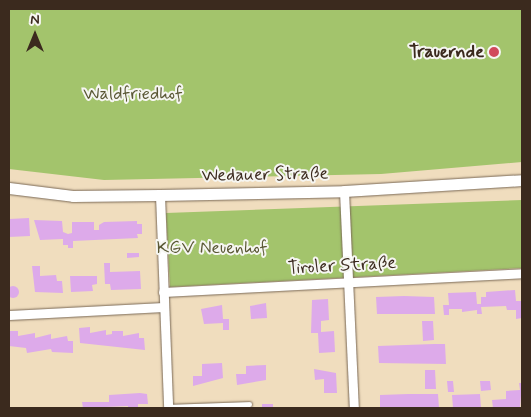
<!DOCTYPE html>
<html>
<head>
<meta charset="utf-8">
<style>
  body { margin:0 }
  #map { position:relative; width:531px; height:417px; overflow:hidden; background:#f0ddbe; font-family:Mynerve,sans-serif }
  div>[style] { position:absolute }
  .green>* { inset:0; background:#a3c46c }
  .building>* { inset:0; background:#ddaaea }
  .round { border-radius:50% }
  .roads { filter:drop-shadow(0 0 1px #7a6956) drop-shadow(0 0 1px #7a6956) }
  .service>* { height:4.5px; margin:-2.25px; padding:0 2.25px; transform-origin:2.25px; border-radius:2.25px; background:#fff }
  .minor>* { height:9px; margin:-4.5px; padding:0 4.5px; transform-origin:4.5px; border-radius:4.5px; background:#fff }
  .tertiary>* { height:11px; margin:-5.5px; padding:0 5.5px; transform-origin:5.5px; border-radius:5.5px; background:#fff }
  .dots>* { width:14px; height:14px; translate:-50% -50%; box-sizing:border-box; border:2px solid #f6f6f2; border-radius:50% }
  span { translate:-50% -50%; white-space:nowrap; text-align:center; line-height:1.15; -webkit-text-stroke:4px #f6f6f2; paint-order:stroke }
  .poi-label { font-size:18px; color:#3b2a1e; font-weight:700 }
  .right { translate:-100% -50%; text-align:right }
  .park-label { font-size:18px; color:#5a5835 }
  .street-label { font-size:18px; color:#3b2a1e }
  .frame { position:absolute; inset:0; border:10px solid #3b2a1e; pointer-events:none }
  .north { position:absolute; left:10px; top:10px; width:50px; height:50px; -webkit-text-stroke:4px #f6f6f2; paint-order:stroke; rotate:0deg; font-size:14px; font-weight:700; line-height:20px; text-align:center; color:#3b2a1e }
  .north::after { content:''; display:block; margin:auto; width:18px; height:22px; background:#3b2a1e; clip-path:polygon(50% 0,100% 100%,50% 72%,0 100%) }
</style>
</head>
<body>
<div id="map">
  <div class="green">
    <div style="clip-path:polygon(9px 9px,522px 9px,522px 162px,381px 174px,104px 180px,9px 169px)"></div>
    <div style="clip-path:polygon(522px 200px,522px 268px,170px 287px,166px 213px)"></div>
  </div>
  <div class="building">
    <div style="clip-path:polygon(29px 218px,30px 236px,9px 237px,9px 219px)"></div>
    <div style="clip-path:polygon(34px 220px,62px 221px,63px 232px,68px 234px,72px 233px,72px 222px,94px 222px,94px 230px,99px 230px,99px 225px,104px 222px,137px 221px,137px 224px,142px 224px,142px 234px,137px 234px,138px 238px,73px 241px,73px 248px,68px 248px,68px 245px,63px 245px,63px 239px,40px 240px)"></div>
    <div style="clip-path:polygon(127px 253px,139px 253px,139px 257px,127px 258px)"></div>
    <div style="clip-path:polygon(104px 263px,110px 263px,110px 272px,140px 271px,141px 289px,111px 290px,110px 284px,105px 284px)"></div>
    <div style="clip-path:polygon(32px 266px,40px 266px,40px 276px,56px 275px,57px 281px,62px 281px,63px 293px,35px 292px)"></div>
    <div style="clip-path:polygon(70px 276px,97px 276px,97px 284px,92px 285px,93px 291px,71px 292px)"></div>
    <div class="round" style="left:7px;top:286px;width:12px;height:12px"></div>
    <div style="clip-path:polygon(515px 290px,516px 301px,522px 301px,522px 318px,516px 319px,516px 310px,507px 310px,506px 306px,481px 307px,482px 314px,477px 314px,477px 310px,462px 312px,462px 309px,449px 309px,449px 315px,444px 315px,443px 305px,449px 305px,448px 293px,476px 292px,477px 304px,481px 304px,481px 297px,486px 297px,486px 292px)"></div>
    <div style="clip-path:polygon(404px 296px,434px 297px,435px 314px,377px 314px,376px 297px)"></div>
    <div style="clip-path:polygon(328px 299px,329px 320px,321px 321px,321px 332px,334px 331px,335px 352px,319px 353px,318px 333px,311px 333px,312px 300px)"></div>
    <div style="clip-path:polygon(266px 303px,267px 318px,251px 319px,250px 306px)"></div>
    <div style="clip-path:polygon(222px 305px,223px 319px,229px 319px,229px 330px,223px 330px,223px 323px,204px 324px,201px 309px)"></div>
    <div style="clip-path:polygon(422px 321px,433px 321px,434px 340px,423px 341px)"></div>
    <div style="clip-path:polygon(90px 327px,90px 333px,106px 330px,106px 335px,112px 334px,112px 331px,123px 331px,123px 336px,139px 333px,139px 338px,144px 338px,145px 350px,80px 343px,79px 328px)"></div>
    <div style="clip-path:polygon(9px 331px,18px 331px,18px 336px,35px 333px,35px 338px,51px 334px,51px 339px,67px 336px,68px 341px,73px 341px,73px 353px,52px 352px,51px 349px,27px 353px,26px 348px,9px 346px)"></div>
    <div style="clip-path:polygon(434px 344px,445px 344px,446px 364px,379px 363px,378px 346px)"></div>
    <div style="clip-path:polygon(222px 363px,223px 378px,193px 386px,193px 376px,202px 376px,202px 364px)"></div>
    <div style="clip-path:polygon(266px 365px,266px 380px,237px 385px,236px 374px,246px 374px,246px 366px)"></div>
    <div style="clip-path:polygon(314px 369px,336px 373px,337px 393px,324px 393px,324px 379px,315px 380px)"></div>
    <div style="clip-path:polygon(425px 370px,435px 370px,436px 389px,425px 389px)"></div>
    <div style="clip-path:polygon(447px 381px,453px 381px,454px 392px,448px 392px)"></div>
    <div style="clip-path:polygon(480px 381px,490px 381px,491px 390px,481px 391px)"></div>
    <div style="clip-path:polygon(519px 383px,522px 383px,520px 408px,493px 408px,492px 400px,506px 399px,506px 391px,520px 390px)"></div>
    <div style="clip-path:polygon(140px 393px,147px 394px,148px 404px,138px 404px,138px 408px,128px 408px,128px 406px,83px 408px,82px 402px,109px 402px,109px 395px)"></div>
    <div style="clip-path:polygon(408px 394px,438px 394px,439px 408px,380px 408px,380px 395px)"></div>
    <div style="clip-path:polygon(480px 394px,481px 408px,453px 408px,452px 395px)"></div>
    <div style="clip-path:polygon(262px 404px,273px 404px,273px 408px,262px 408px)"></div>
  </div>
  <div class="roads">
    <div class="service">
      <div style="left:168px;top:407px;width:81px;rotate:-2.1deg"></div>
    </div>
    <div class="minor">
      <div style="left:344px;top:191px;width:217px;rotate:87.4deg"></div>
      <div style="left:160px;top:195px;width:213px;rotate:87.8deg"></div>
      <div style="left:163px;top:292px;width:360px;rotate:-3deg"></div>
      <div style="left:9px;top:315px;width:155px;rotate:-3deg"></div>
    </div>
    <div class="tertiary">
      <div style="left:9px;top:188px;width:64px;rotate:7.1deg"></div>
      <div style="left:73px;top:196px;width:87px;rotate:-0.7deg"></div>
      <div style="left:160px;top:195px;width:184px;rotate:-1.2deg"></div>
      <div style="left:344px;top:191px;width:178px;rotate:-3.5deg"></div>
    </div>
  </div>
  <div class="dots">
    <div style="left:494px;top:52px;background:#d1495b"></div>
  </div>
  <div class="poi-label">
    <span class="right" style="left:484px;top:52px">Trauernde</span>
  </div>
  <div class="park-label">
    <span style="left:133px;top:94px">Waldfriedhof</span>
    <span style="left:212px;top:248px">KGV Neuenhof</span>
  </div>
  <div class="street-label">
    <span style="left:265px;top:175px;rotate:-1deg">Wedauer Straße</span>
    <span style="left:342px;top:266px;rotate:-3deg">Tiroler Straße</span>
  </div>
  <div class="frame"></div>
  <div class="north">N</div>
</div>
</body>
</html>
